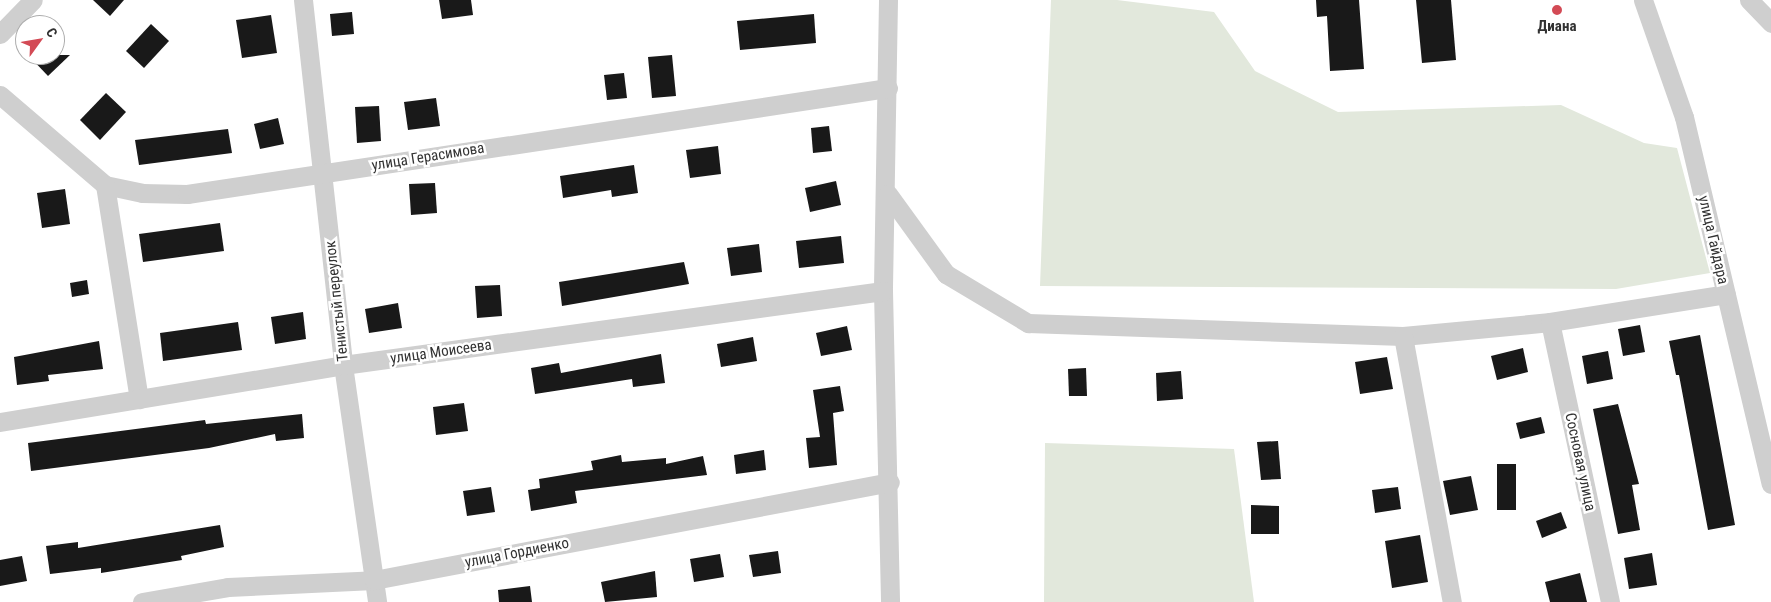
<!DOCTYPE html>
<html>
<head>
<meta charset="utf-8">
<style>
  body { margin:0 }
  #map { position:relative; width:1771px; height:602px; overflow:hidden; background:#fff; font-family:"Roboto Condensed",sans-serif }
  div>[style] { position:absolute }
  .green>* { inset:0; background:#e2e8dc }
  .building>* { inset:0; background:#191919 }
  .minor>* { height:19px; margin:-9.5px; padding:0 9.5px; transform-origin:9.5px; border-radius:9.5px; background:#cfcfcf }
  .dots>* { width:14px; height:14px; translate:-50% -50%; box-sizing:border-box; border:2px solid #fff; border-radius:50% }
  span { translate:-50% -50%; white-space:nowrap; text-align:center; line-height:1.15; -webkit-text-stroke:5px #fff; paint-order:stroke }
  .poi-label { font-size:15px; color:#323232; font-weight:700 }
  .street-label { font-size:15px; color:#323232 }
  .north { position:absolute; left:15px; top:15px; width:50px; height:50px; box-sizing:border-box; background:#fff; border:1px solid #adadad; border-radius:50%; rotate:58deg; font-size:14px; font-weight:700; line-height:20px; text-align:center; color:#323232 }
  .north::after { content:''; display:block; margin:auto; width:18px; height:22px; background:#d34a55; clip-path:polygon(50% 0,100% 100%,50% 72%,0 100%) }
</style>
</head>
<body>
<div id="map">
  <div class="green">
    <div style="clip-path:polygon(1051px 0,1117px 0,1214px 12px,1255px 71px,1338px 112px,1561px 105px,1644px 143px,1677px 148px,1710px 273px,1616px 289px,1040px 286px)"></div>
    <div style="clip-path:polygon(1045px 443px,1234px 449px,1254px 602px,1044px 602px)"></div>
  </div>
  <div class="building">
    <div style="clip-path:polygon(93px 0,124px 0,110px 16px)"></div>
    <div style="clip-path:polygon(439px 0,471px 0,473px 15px,442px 19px)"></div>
    <div style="clip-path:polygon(1316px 0,1359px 0,1364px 69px,1330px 71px,1327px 16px,1317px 17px)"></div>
    <div style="clip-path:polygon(1416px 0,1451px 0,1456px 60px,1422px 63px)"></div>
    <div style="clip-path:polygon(352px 12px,354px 34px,332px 36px,330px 14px)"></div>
    <div style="clip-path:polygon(814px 14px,816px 43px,740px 50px,737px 21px)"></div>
    <div style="clip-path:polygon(271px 15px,277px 53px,242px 58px,236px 20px)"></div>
    <div style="clip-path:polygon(151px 24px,169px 41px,144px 68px,126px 51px)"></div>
    <div style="clip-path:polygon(28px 55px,70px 55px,48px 76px)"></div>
    <div style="clip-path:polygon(672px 55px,676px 96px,652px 98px,648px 57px)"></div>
    <div style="clip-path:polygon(624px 73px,627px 98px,607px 100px,604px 75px)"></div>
    <div style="clip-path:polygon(106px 93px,126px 112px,100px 140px,80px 120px)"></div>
    <div style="clip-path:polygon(436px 98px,440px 126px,408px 130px,404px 102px)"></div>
    <div style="clip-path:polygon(379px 106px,381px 141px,357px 143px,355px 107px)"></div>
    <div style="clip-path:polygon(278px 118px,284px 144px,260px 149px,254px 124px)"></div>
    <div style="clip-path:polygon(829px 126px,832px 151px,813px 153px,811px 128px)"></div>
    <div style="clip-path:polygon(228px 129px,232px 153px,139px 165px,135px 140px)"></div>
    <div style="clip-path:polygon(718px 146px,721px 174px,690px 178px,686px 150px)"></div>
    <div style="clip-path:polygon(634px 165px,638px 193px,612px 197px,611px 190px,563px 198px,560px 176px)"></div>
    <div style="clip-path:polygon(836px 181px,841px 205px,810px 212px,805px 188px)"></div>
    <div style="clip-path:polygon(435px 183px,437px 213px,411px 215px,409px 184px)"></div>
    <div style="clip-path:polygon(65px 189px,70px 224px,42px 228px,37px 193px)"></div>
    <div style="clip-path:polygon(220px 223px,224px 251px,143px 262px,139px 234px)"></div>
    <div style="clip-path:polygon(841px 236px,844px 263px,799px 268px,796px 241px)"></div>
    <div style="clip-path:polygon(759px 244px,762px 272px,731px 276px,727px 248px)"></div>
    <div style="clip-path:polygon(684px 262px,689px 284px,562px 306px,559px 282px)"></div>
    <div style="clip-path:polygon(87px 280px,89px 294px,72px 297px,70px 283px)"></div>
    <div style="clip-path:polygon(500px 285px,502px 316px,477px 318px,475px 286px)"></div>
    <div style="clip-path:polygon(398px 303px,402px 328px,369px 333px,365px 309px)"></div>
    <div style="clip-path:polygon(303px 312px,306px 339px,275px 344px,271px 317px)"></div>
    <div style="clip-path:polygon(238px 322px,242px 350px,163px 361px,160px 333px)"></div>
    <div style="clip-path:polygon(1640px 325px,1645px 352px,1623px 356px,1618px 329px)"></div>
    <div style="clip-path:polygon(847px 326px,852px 350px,821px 356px,816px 333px)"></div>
    <div style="clip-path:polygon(1700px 335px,1735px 525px,1708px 530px,1679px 375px,1676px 375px,1669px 341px)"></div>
    <div style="clip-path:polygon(753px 337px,757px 361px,721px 367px,717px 344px)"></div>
    <div style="clip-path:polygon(99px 341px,103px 369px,48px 375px,49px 381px,17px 385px,14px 357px)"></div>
    <div style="clip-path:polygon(1523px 348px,1528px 372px,1497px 380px,1491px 356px)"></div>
    <div style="clip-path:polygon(1608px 351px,1613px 379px,1587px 384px,1582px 356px)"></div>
    <div style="clip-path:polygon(661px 354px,665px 383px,633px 387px,632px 379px,535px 394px,531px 368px,559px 363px,561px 373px)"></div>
    <div style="clip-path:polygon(1387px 357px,1393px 389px,1360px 394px,1355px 362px)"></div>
    <div style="clip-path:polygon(1086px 368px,1087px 396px,1069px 396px,1068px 369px)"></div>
    <div style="clip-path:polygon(1181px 371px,1183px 399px,1157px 401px,1156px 373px)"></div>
    <div style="clip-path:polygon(840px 386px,844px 411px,833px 413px,837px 465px,809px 468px,806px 438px,820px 437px,813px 390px)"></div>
    <div style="clip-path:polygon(464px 403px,468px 431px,436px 435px,433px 407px)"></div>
    <div style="clip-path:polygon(1618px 404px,1639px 484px,1632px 485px,1640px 530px,1618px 534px,1593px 409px)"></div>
    <div style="clip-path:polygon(302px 414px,304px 438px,276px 441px,275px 434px,209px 448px,31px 471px,28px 443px,205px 420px,206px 424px)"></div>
    <div style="clip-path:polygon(1541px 417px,1545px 433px,1520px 439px,1516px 423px)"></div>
    <div style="clip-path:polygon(1278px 441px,1281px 479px,1261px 480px,1257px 442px)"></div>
    <div style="clip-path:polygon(764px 450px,766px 470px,736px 474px,734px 455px)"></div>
    <div style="clip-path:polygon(621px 455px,622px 462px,666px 458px,666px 464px,703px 456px,707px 475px,575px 491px,577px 503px,531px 511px,528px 490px,540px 488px,539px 479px,593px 470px,591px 461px)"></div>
    <div style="clip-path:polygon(1497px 464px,1516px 464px,1516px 510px,1497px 510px)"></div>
    <div style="clip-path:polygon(1471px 476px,1478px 510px,1450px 515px,1443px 481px)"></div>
    <div style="clip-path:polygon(491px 487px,495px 512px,467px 516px,463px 491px)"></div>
    <div style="clip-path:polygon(1398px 487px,1401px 509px,1375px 513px,1372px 490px)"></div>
    <div style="clip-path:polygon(1251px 505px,1279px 506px,1279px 534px,1251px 534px)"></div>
    <div style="clip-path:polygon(1561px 512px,1567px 528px,1542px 538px,1536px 521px)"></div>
    <div style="clip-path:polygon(220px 525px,224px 547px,181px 556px,182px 560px,101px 573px,101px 568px,50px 574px,46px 546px,78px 542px,78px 548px)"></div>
    <div style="clip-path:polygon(1420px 535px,1428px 582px,1392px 588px,1385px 541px)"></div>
    <div style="clip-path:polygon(778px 551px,781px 573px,753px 577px,749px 555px)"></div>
    <div style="clip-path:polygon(1652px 553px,1657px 585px,1629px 589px,1624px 558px)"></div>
    <div style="clip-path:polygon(720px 554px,724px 577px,694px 582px,690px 559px)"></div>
    <div style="clip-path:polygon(22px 556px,27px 581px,0 586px,0 560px)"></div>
    <div style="clip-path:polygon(655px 571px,657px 597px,605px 602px,601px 582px)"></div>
    <div style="clip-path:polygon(1580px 573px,1587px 602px,1550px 602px,1545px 582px)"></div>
    <div style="clip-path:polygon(530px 586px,532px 602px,499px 602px,498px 590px)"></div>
  </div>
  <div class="minor">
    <div style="left:303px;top:0;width:367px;rotate:83.7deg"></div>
    <div style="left:343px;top:365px;width:239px;rotate:81.8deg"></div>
    <div style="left:888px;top:0;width:291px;rotate:91deg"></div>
    <div style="left:883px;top:291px;width:311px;rotate:88.7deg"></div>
    <div style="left:1643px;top:0;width:124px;rotate:70.7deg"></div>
    <div style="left:1684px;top:117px;width:377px;rotate:76.7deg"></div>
    <div style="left:1749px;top:0;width:32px;rotate:46deg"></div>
    <div style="left:0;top:34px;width:47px;rotate:-45.9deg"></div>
    <div style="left:0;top:95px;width:138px;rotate:40.6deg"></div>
    <div style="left:105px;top:185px;width:38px;rotate:12deg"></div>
    <div style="left:142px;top:193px;width:45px;rotate:1.3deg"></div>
    <div style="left:187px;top:194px;width:709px;rotate:-8.6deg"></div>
    <div style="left:105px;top:185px;width:217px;rotate:81deg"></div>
    <div style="left:888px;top:194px;width:99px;rotate:54.1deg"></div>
    <div style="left:946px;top:274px;width:96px;rotate:30.9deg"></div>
    <div style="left:1028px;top:323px;width:375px;rotate:2deg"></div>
    <div style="left:1403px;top:336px;width:148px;rotate:-5.4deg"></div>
    <div style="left:1550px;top:322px;width:178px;rotate:-9deg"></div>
    <div style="left:1550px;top:322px;width:286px;rotate:77.9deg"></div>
    <div style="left:1403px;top:336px;width:270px;rotate:79.6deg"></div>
    <div style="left:0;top:422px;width:348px;rotate:-9.4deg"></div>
    <div style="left:343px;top:365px;width:545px;rotate:-7.8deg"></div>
    <div style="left:142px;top:602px;width:87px;rotate:-9.9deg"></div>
    <div style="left:228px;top:587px;width:146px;rotate:-2.7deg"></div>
    <div style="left:374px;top:580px;width:525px;rotate:-10.75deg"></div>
  </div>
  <div class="dots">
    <div style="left:1557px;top:10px;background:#d34a55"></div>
  </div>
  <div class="poi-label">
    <span style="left:1557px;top:27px">Диана</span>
  </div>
  <div class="street-label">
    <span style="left:428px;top:157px;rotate:-9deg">улица Герасимова</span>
    <span style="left:1713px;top:240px;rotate:77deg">улица Гайдара</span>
    <span style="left:337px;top:301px;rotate:-96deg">Тенистый переулок</span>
    <span style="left:441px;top:352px;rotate:-8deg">улица Моисеева</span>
    <span style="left:1580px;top:462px;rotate:78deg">Сосновая улица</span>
    <span style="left:517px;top:553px;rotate:-11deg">улица Гордиенко</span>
  </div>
  <div class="north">С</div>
</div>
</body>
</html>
